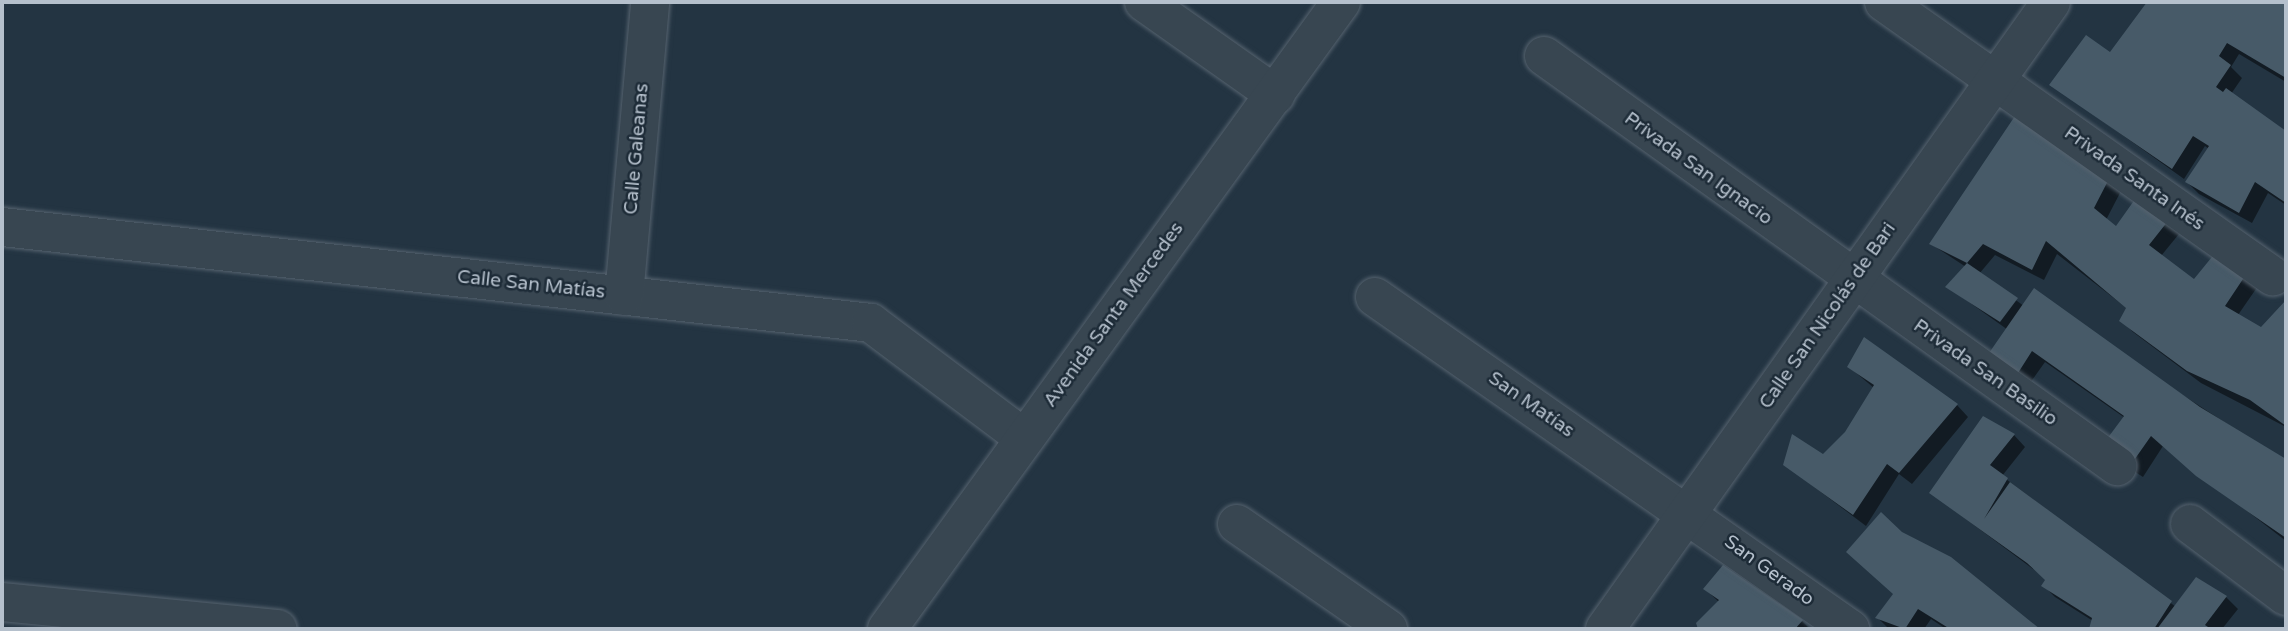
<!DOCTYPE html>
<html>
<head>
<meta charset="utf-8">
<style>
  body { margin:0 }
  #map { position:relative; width:2288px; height:631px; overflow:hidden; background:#233442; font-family:"Varela Round",sans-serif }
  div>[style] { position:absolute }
  .shadow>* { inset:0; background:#0007 }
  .building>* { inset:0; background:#475a68 }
  .roads { filter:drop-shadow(0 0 2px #56636f) drop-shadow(0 0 2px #56636f) }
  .minor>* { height:38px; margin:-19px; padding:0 19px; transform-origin:19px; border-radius:19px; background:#384651 }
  span { translate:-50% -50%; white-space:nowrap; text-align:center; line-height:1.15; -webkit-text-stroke:5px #1d2b37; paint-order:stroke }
  .street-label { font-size:19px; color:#b5c0cc }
  .frame { position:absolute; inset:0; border:4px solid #b5c0cc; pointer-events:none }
</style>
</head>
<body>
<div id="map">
  <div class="shadow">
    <div style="clip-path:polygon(2151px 2px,2286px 2px,2286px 82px,2239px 54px,2231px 67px,2242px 78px,2231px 94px,2286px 138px,2286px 205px,2268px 193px,2252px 223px,2199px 194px,2187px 182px,2209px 149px,2205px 146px,2184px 179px,2051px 84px,2110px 54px)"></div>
    <div style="clip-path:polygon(2018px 116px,2121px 191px,2106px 220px,2116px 228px,2138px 198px,2183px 229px,2161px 256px,2194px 282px,2216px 254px,2258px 286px,2238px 315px,2261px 329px,2286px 302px,2286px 427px,2201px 383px,2133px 332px,2121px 320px,2128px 309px,2057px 254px,2044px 280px,1995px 255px,1979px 274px,2024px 306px,2104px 344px,2286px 462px,2286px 541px,2163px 446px,2143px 477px,2115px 459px,2125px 418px,2045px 362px,2030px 383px,1991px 353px,2008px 330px,1948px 287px,1966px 267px,1931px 244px)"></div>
    <div style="clip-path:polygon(1849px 367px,1957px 405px,1968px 417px,1912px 484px,1899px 474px,1866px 526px,1785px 465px,1824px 456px,1846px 433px,1874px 388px)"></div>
    <div style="clip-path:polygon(2014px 435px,2025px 447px,2002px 476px,2176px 607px,2226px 597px,2238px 609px,2222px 629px,2090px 629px,2093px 621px,2055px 597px,2044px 586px,2047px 580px,2041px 575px,1931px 493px)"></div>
    <div style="clip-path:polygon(1901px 534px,1950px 559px,2037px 629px,1946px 629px,1931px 619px,1924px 629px,1889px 629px,1878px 618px,1894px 594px)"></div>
    <div style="clip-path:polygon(1705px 589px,1802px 621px,1810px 629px,1700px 629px,1719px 602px)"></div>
  </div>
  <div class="building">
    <div style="clip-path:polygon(2147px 2px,2286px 2px,2286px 78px,2227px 43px,2219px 56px,2231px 65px,2216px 87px,2223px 92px,2226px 88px,2286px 131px,2286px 203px,2255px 182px,2239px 213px,2185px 182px,2209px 146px,2193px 136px,2172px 169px,2049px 85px,2086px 35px,2110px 52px)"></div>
    <div style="clip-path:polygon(2017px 113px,2110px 177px,2094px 208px,2116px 226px,2138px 195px,2172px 216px,2149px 245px,2194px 279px,2216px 252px,2247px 273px,2225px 306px,2261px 327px,2286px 300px,2286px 426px,2250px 400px,2187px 371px,2119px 321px,2126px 308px,2046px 241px,2032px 270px,1983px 244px,1967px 263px,1929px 244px)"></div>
    <div style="clip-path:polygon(1967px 263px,2018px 298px,2000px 322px,1945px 287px)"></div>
    <div style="clip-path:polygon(2034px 288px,2200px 407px,2286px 459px,2286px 538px,2196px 476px,2151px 436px,2130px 466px,2101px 447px,2124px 416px,2032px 351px,2018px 373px,1989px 353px)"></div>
    <div style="clip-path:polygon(1864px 337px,1958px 404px,1899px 473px,1887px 464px,1853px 515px,1783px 465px,1792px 434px,1823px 454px,1845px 432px,1874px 385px,1847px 367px)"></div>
    <div style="clip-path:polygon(1983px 416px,2015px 434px,1990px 465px,2008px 478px,1984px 519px,2010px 482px,2172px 601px,2154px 629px,2089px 629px,2092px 618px,2041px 586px,2045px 580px,2027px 563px,1929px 493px)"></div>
    <div style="clip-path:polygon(1881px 512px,1902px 532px,1951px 557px,2040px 629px,1950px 629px,1918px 609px,1905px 629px,1875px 618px,1893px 594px,1846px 552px)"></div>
    <div style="clip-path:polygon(1723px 565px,1803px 620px,1795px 629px,1698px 629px,1696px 623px,1719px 600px,1703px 589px)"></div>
    <div style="clip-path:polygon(2196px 577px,2227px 596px,2205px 625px,2211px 629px,2157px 629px)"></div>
  </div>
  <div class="roads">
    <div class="minor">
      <div style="left:1144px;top:2px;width:161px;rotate:35.2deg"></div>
      <div style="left:1884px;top:2px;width:476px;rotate:35.2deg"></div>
      <div style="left:1544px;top:56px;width:705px;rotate:35.58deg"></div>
      <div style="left:2px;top:227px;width:874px;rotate:6.3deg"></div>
      <div style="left:871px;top:323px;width:191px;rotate:36.9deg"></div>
      <div style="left:624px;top:296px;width:295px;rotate:-84.9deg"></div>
      <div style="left:1375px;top:297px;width:580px;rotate:34.95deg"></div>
      <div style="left:1237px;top:524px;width:184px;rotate:34.8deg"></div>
      <div style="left:2190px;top:524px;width:120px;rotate:36.9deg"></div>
      <div style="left:2px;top:602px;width:277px;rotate:5.6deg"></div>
      <div style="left:887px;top:629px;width:774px;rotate:-54.09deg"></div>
      <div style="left:1605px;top:629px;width:769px;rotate:-54.57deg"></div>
    </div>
  </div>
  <div class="street-label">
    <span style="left:637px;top:149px;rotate:-85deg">Calle Galeanas</span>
    <span style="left:1698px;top:169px;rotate:36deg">Privada San Ignacio</span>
    <span style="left:2134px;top:179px;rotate:35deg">Privada Santa Inés</span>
    <span style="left:531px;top:285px;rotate:6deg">Calle San Matías</span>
    <span style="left:1114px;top:315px;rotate:-54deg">Avenida Santa Mercedes</span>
    <span style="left:1828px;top:316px;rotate:-55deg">Calle San Nicolás de Bari</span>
    <span style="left:1985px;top:373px;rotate:35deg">Privada San Basilio</span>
    <span style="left:1531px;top:405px;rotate:35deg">San Matías</span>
    <span style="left:1769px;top:571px;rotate:36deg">San Gerado</span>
  </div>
  <div class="frame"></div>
</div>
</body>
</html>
